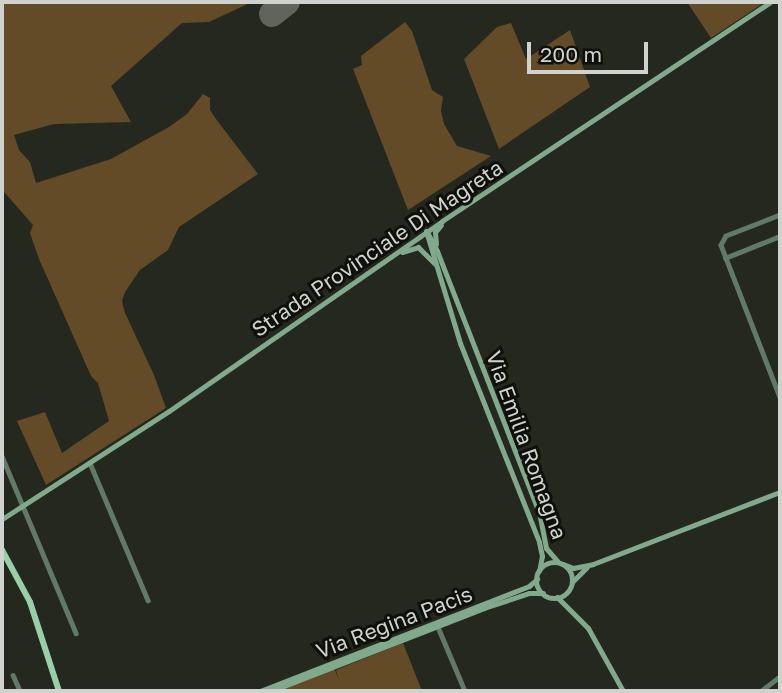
<!DOCTYPE html>
<html>
<head>
<meta charset="utf-8">
<style>
  body { margin:0 }
  #map { position:relative; width:782px; height:693px; overflow:hidden; background:#24281f; font-family:"Golos Text",sans-serif }
  div>[style] { position:absolute }
  .green>* { inset:0; background:#634b27 }
  .runway>* { height:26px; margin:-13px; padding:0 13px; transform-origin:13px; border-radius:13px; background:#61645c }
  .street>* { height:4.5px; margin:-2.25px; padding:0 2.25px; transform-origin:2.25px; border-radius:2.25px; background:#617a67 }
  .secondary>* { height:5px; margin:-2.5px; padding:0 2.5px; transform-origin:2.5px; border-radius:2.5px; background:#81a98b }
  .secondary>.ring { margin:-2.5px; padding:0; box-sizing:content-box; background:none; border:5px solid #81a98b; border-radius:50% }
  .primary>* { height:6px; margin:-3px; padding:0 3px; transform-origin:3px; border-radius:3px; background:#9acea7 }
  span { translate:-50% -50%; white-space:nowrap; text-align:center; line-height:1.15; -webkit-text-stroke:6px #0f100c; paint-order:stroke }
  .street-label { font-size:21px; color:#d0d3cd }
  .frame { position:absolute; inset:0; border:4px solid #d0d3cd; pointer-events:none }
  .scale { position:absolute; left:527px; top:42px; width:121px; height:32px; box-sizing:border-box; border:4px solid #d0d3cd; border-top:0; padding-left:9px; font-size:21px; line-height:24px; white-space:nowrap; color:#d0d3cd; -webkit-text-stroke:5px #0f100c; paint-order:stroke }
</style>
</head>
<body>
<div id="map">
  <div class="green">
    <div style="clip-path:polygon(2px 2px,252px 2px,209px 22px,182px 23px,111px 86px,131px 122px,54px 124px,14px 135px,19px 150px,30px 162px,36px 183px,111px 159px,169px 127px,187px 114px,203px 94px,210px 98px,210px 110px,216px 119px,258px 174px,179px 227px,168px 250px,140px 270px,125px 292px,122px 301px,125px 313px,154px 375px,166px 408px,46px 485px,17px 421px,45px 412px,62px 453px,109px 421px,98px 383px,91px 376px,39px 259px,30px 233px,33px 225px,4px 192px,2px 193px)"></div>
    <div style="clip-path:polygon(687px 2px,765px 2px,711px 38px)"></div>
    <div style="clip-path:polygon(405px 22px,412px 31px,432px 90px,443px 97px,441px 111px,444px 124px,457px 146px,491px 156px,408px 210px,353px 69px,362px 65px,361px 56px)"></div>
    <div style="clip-path:polygon(511px 23px,526px 59px,570px 30px,590px 87px,499px 149px,464px 59px,497px 27px)"></div>
    <div style="clip-path:polygon(403px 643px,422px 691px,269px 691px,322px 670px,335px 670px,339px 680px,336px 670px)"></div>
  </div>
  <div class="runway">
    <div style="left:272px;top:14px;width:19px;rotate:-39deg"></div>
  </div>
  <div class="street">
    <div style="left:780px;top:215px;width:58px;rotate:158.7deg"></div>
    <div style="left:726px;top:236px;width:10px;rotate:119deg"></div>
    <div style="left:721px;top:245px;width:163px;rotate:68.8deg"></div>
    <div style="left:725px;top:258px;width:59px;rotate:-21.8deg"></div>
    <div style="left:2px;top:456px;width:192px;rotate:67.3deg"></div>
    <div style="left:90px;top:463px;width:149px;rotate:67.1deg"></div>
    <div style="left:438px;top:627px;width:69px;rotate:67.1deg"></div>
    <div style="left:13px;top:675px;width:17px;rotate:66deg"></div>
    <div style="left:761px;top:691px;width:24px;rotate:-38deg"></div>
  </div>
  <div class="secondary">
    <div style="left:426px;top:231px;width:117px;rotate:73.1deg"></div>
    <div style="left:460px;top:343px;width:214px;rotate:68.3deg"></div>
    <div style="left:539px;top:542px;width:14px;rotate:78deg"></div>
    <div style="left:542px;top:556px;width:15px;rotate:101deg"></div>
    <div style="left:427px;top:232px;width:21px;rotate:62deg"></div>
    <div style="left:437px;top:251px;width:280px;rotate:68.7deg"></div>
    <div style="left:539px;top:512px;width:37px;rotate:79deg"></div>
    <div style="left:546px;top:548px;width:18px;rotate:49deg"></div>
    <div style="left:436px;top:244px;width:12px;rotate:-95deg"></div>
    <div style="left:435px;top:232px;width:9px;rotate:-49deg"></div>
    <div style="left:402px;top:252px;width:17px;rotate:-17deg"></div>
    <div style="left:418px;top:247px;width:23px;rotate:45deg"></div>
    <div style="left:2px;top:519px;width:199px;rotate:-32.9deg"></div>
    <div style="left:169px;top:411px;width:333px;rotate:-34.8deg"></div>
    <div style="left:442px;top:221px;width:394px;rotate:-33.7deg"></div>
    <div class="ring" style="left:536px;top:562px;width:31px;height:31px"></div>
    <div style="left:563px;top:564px;width:11px;rotate:22deg"></div>
    <div style="left:573px;top:568px;width:20px;rotate:-11deg"></div>
    <div style="left:593px;top:564px;width:200px;rotate:-21.1deg"></div>
    <div style="left:572px;top:582px;width:21px;rotate:-45deg"></div>
    <div style="left:557px;top:597px;width:44px;rotate:45deg"></div>
    <div style="left:588px;top:628px;width:72px;rotate:60.9deg"></div>
    <div style="left:260px;top:691px;width:289px;rotate:-21.3deg"></div>
    <div style="left:529px;top:586px;width:11px;rotate:-41deg"></div>
    <div style="left:271px;top:691px;width:229px;rotate:-21.3deg"></div>
    <div style="left:484px;top:608px;width:47px;rotate:-18.4deg"></div>
    <div style="left:529px;top:593px;width:14px"></div>
  </div>
  <div class="primary">
    <div style="left:2px;top:550px;width:59px;rotate:61.7deg"></div>
    <div style="left:30px;top:602px;width:94px;rotate:72deg"></div>
  </div>
  <div class="street-label">
    <span style="left:377px;top:248px;rotate:-34deg">Strada Provinciale Di Magreta</span>
    <span style="left:527px;top:445px;rotate:70deg">Via Emilia Romagna</span>
    <span style="left:394px;top:622px;rotate:-21deg">Via Regina Pacis</span>
  </div>
  <div class="frame"></div>
  <div class="scale">200 m</div>
</div>
</body>
</html>
